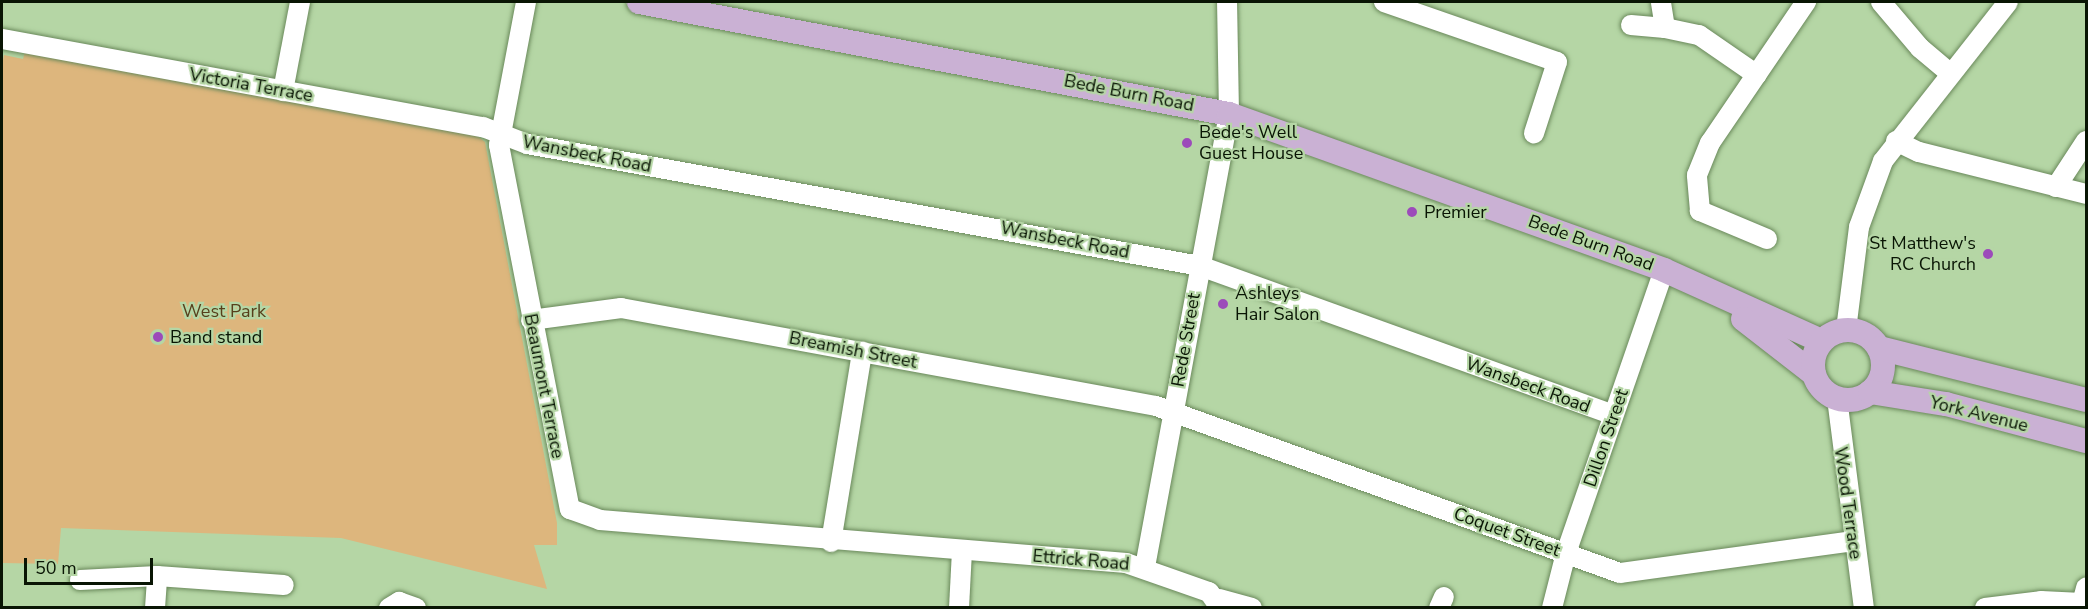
<!DOCTYPE html>
<html>
<head>
<meta charset="utf-8">
<style>
  body { margin:0 }
  #map { position:relative; width:2088px; height:609px; overflow:hidden; background:#b5d6a5; font-family:"Nunito Sans",sans-serif }
  div>[style] { position:absolute }
  .green>* { inset:0; background:#ddb67d }
  .roads { filter:drop-shadow(0 0 2px #6a895b) drop-shadow(0 0 2px #6a895b) }
  .minor>* { height:20px; margin:-10px; padding:0 10px; transform-origin:10px; border-radius:10px; background:#fff }
  .major>* { height:24px; margin:-12px; padding:0 12px; transform-origin:12px; border-radius:12px; background:#cab1d4 }
  .major>.ring { margin:-12px; padding:0; box-sizing:content-box; background:none; border:24px solid #cab1d4; border-radius:50% }
  .dots>* { width:16px; height:16px; translate:-50% -50%; box-sizing:border-box; border:3px solid #b5d6a5; border-radius:50% }
  span { translate:-50% -50%; white-space:nowrap; text-align:center; line-height:1.15; -webkit-text-stroke:4.5px #b5d6a5; paint-order:stroke }
  .street-label { font-size:18px; color:#091504 }
  .poi-label { font-size:18px; color:#091504 }
  .left { translate:0 -50%; text-align:left }
  .right { translate:-100% -50%; text-align:right }
  .park-label { font-size:18px; color:#573f1b }
  .frame { position:absolute; inset:0; border:3px solid #091504; pointer-events:none }
  .scale { position:absolute; left:24px; top:558px; width:129px; height:27px; box-sizing:border-box; border:3px solid #091504; border-top:0; padding-left:8px; font-size:18px; line-height:21px; white-space:nowrap; color:#091504; -webkit-text-stroke:4px #b5d6a5; paint-order:stroke }
</style>
</head>
<body>
<div id="map">
  <div class="green">
    <div style="clip-path:polygon(26px 48px,470px 130px,485px 142px,557px 523px,557px 545px,534px 545px,547px 589px,341px 538px,61px 528px,58px 564px,2px 563px,2px 65px,4px 55px,23px 59px)"></div>
  </div>
  <div class="roads">
    <div class="minor">
      <div style="left:526px;top:2px;width:146px;rotate:100.7deg"></div>
      <div style="left:499px;top:145px;width:371px;rotate:79deg"></div>
      <div style="left:570px;top:509px;width:32px;rotate:20deg"></div>
      <div style="left:600px;top:520px;width:528px;rotate:4.67deg"></div>
      <div style="left:1126px;top:563px;width:88px;rotate:19.3deg"></div>
      <div style="left:1209px;top:592px;width:19px;rotate:55deg"></div>
      <div style="left:1384px;top:2px;width:183px;rotate:19.1deg"></div>
      <div style="left:1557px;top:62px;width:75px;rotate:107.9deg"></div>
      <div style="left:1881px;top:2px;width:60px;rotate:49.7deg"></div>
      <div style="left:1920px;top:48px;width:39px;rotate:40deg"></div>
      <div style="left:1631px;top:25px;width:34px;rotate:5deg"></div>
      <div style="left:1665px;top:28px;width:26px;rotate:-99deg"></div>
      <div style="left:1665px;top:28px;width:35px;rotate:12deg"></div>
      <div style="left:1699px;top:35px;width:70px;rotate:34.6deg"></div>
      <div style="left:2px;top:39px;width:489px;rotate:10.4deg"></div>
      <div style="left:483px;top:127px;width:47px;rotate:21.1deg"></div>
      <div style="left:527px;top:144px;width:684px;rotate:10.27deg"></div>
      <div style="left:1200px;top:266px;width:439px;rotate:19.8deg"></div>
      <div style="left:283px;top:91px;width:91px;rotate:-79.2deg"></div>
      <div style="left:1896px;top:141px;width:25px;rotate:26deg"></div>
      <div style="left:1919px;top:152px;width:172px;rotate:14.1deg"></div>
      <div style="left:2056px;top:187px;width:55px;rotate:-56.9deg"></div>
      <div style="left:1767px;top:239px;width:73px;rotate:-157.3deg"></div>
      <div style="left:1700px;top:211px;width:36px;rotate:-95deg"></div>
      <div style="left:1697px;top:175px;width:35px;rotate:-68deg"></div>
      <div style="left:1710px;top:143px;width:171px;rotate:-55.8deg"></div>
      <div style="left:531px;top:320px;width:91px;rotate:-7.6deg"></div>
      <div style="left:621px;top:308px;width:544px;rotate:10.38deg"></div>
      <div style="left:1156px;top:406px;width:493px;rotate:19.8deg"></div>
      <div style="left:1620px;top:573px;width:235px;rotate:-7.8deg"></div>
      <div style="left:1846px;top:330px;width:104px;rotate:-82.8deg"></div>
      <div style="left:1859px;top:227px;width:70px;rotate:-70deg"></div>
      <div style="left:1883px;top:161px;width:202px;rotate:-51.8deg"></div>
      <div style="left:1837px;top:398px;width:212px;rotate:82.7deg"></div>
      <div style="left:831px;top:542px;width:193px;rotate:-80.7deg"></div>
      <div style="left:1145px;top:567px;width:461px;rotate:-79.5deg"></div>
      <div style="left:1229px;top:114px;width:112px;rotate:-91deg"></div>
      <div style="left:80px;top:580px;width:77px;rotate:-3deg"></div>
      <div style="left:157px;top:576px;width:127px;rotate:4.1deg"></div>
      <div style="left:1219px;top:599px;width:34px;rotate:15deg"></div>
      <div style="left:155px;top:608px;width:32px;rotate:-86deg"></div>
      <div style="left:389px;top:608px;width:12px;rotate:-31deg"></div>
      <div style="left:399px;top:602px;width:18px;rotate:19deg"></div>
      <div style="left:959px;top:608px;width:57px;rotate:-87deg"></div>
      <div style="left:1439px;top:608px;width:12px;rotate:-66deg"></div>
      <div style="left:1552px;top:608px;width:57px;rotate:-75.7deg"></div>
      <div style="left:1566px;top:553px;width:299px;rotate:-70.9deg"></div>
      <div style="left:1985px;top:608px;width:56px;rotate:-7.1deg"></div>
      <div style="left:2041px;top:601px;width:41px;rotate:2.8deg"></div>
      <div style="left:2082px;top:603px;width:16px;rotate:-75deg"></div>
    </div>
    <div class="major">
      <div style="left:639px;top:2px;width:601px;rotate:10.75deg"></div>
      <div style="left:1229px;top:114px;width:462px;rotate:19.7deg"></div>
      <div style="left:1664px;top:270px;width:172px;rotate:24.3deg"></div>
      <div style="left:1743px;top:319px;width:90px;rotate:37.8deg"></div>
      <div class="ring" style="left:1813px;top:330px;width:46px;height:46px"></div>
      <div style="left:1879px;top:348px;width:213px;rotate:14.1deg"></div>
      <div style="left:1870px;top:392px;width:77px;rotate:9deg"></div>
      <div style="left:1946px;top:404px;width:145px;rotate:14.8deg"></div>
    </div>
  </div>
  <div class="dots">
    <div style="left:1187px;top:143px;background:#9c4bba"></div>
    <div style="left:1412px;top:212px;background:#9c4bba"></div>
    <div style="left:1988px;top:254px;background:#9c4bba"></div>
    <div style="left:1223px;top:304px;background:#9c4bba"></div>
    <div style="left:158px;top:337px;background:#9c4bba"></div>
  </div>
  <div class="street-label">
    <span style="left:251px;top:85px;rotate:10deg">Victoria Terrace</span>
    <span style="left:1129px;top:93px;rotate:11deg">Bede Burn Road</span>
    <span style="left:587px;top:154px;rotate:11deg">Wansbeck Road</span>
    <span style="left:1065px;top:240px;rotate:11deg">Wansbeck Road</span>
    <span style="left:1591px;top:243px;rotate:20deg">Bede Burn Road</span>
    <span style="left:1186px;top:340px;rotate:-80deg">Rede Street</span>
    <span style="left:853px;top:350px;rotate:11deg">Breamish Street</span>
    <span style="left:1528px;top:385px;rotate:20deg">Wansbeck Road</span>
    <span style="left:544px;top:386px;rotate:79deg">Beaumont Terrace</span>
    <span style="left:1979px;top:414px;rotate:14deg">York Avenue</span>
    <span style="left:1606px;top:438px;rotate:-71deg">Dillon Street</span>
    <span style="left:1848px;top:503px;rotate:82deg">Wood Terrace</span>
    <span style="left:1507px;top:532px;rotate:20deg">Coquet Street</span>
    <span style="left:1081px;top:560px;rotate:5deg">Ettrick Road</span>
  </div>
  <div class="poi-label">
    <span class="left" style="left:1199px;top:143px">Bede's Well<br>Guest House</span>
    <span class="left" style="left:1424px;top:212px">Premier</span>
    <span class="right" style="left:1976px;top:254px">St Matthew's<br>RC Church</span>
    <span class="left" style="left:1235px;top:304px">Ashleys<br>Hair Salon</span>
    <span class="left" style="left:170px;top:337px">Band stand</span>
  </div>
  <div class="park-label">
    <span style="left:224px;top:311px">West Park</span>
  </div>
  <div class="frame"></div>
  <div class="scale">50 m</div>
</div>
</body>
</html>
